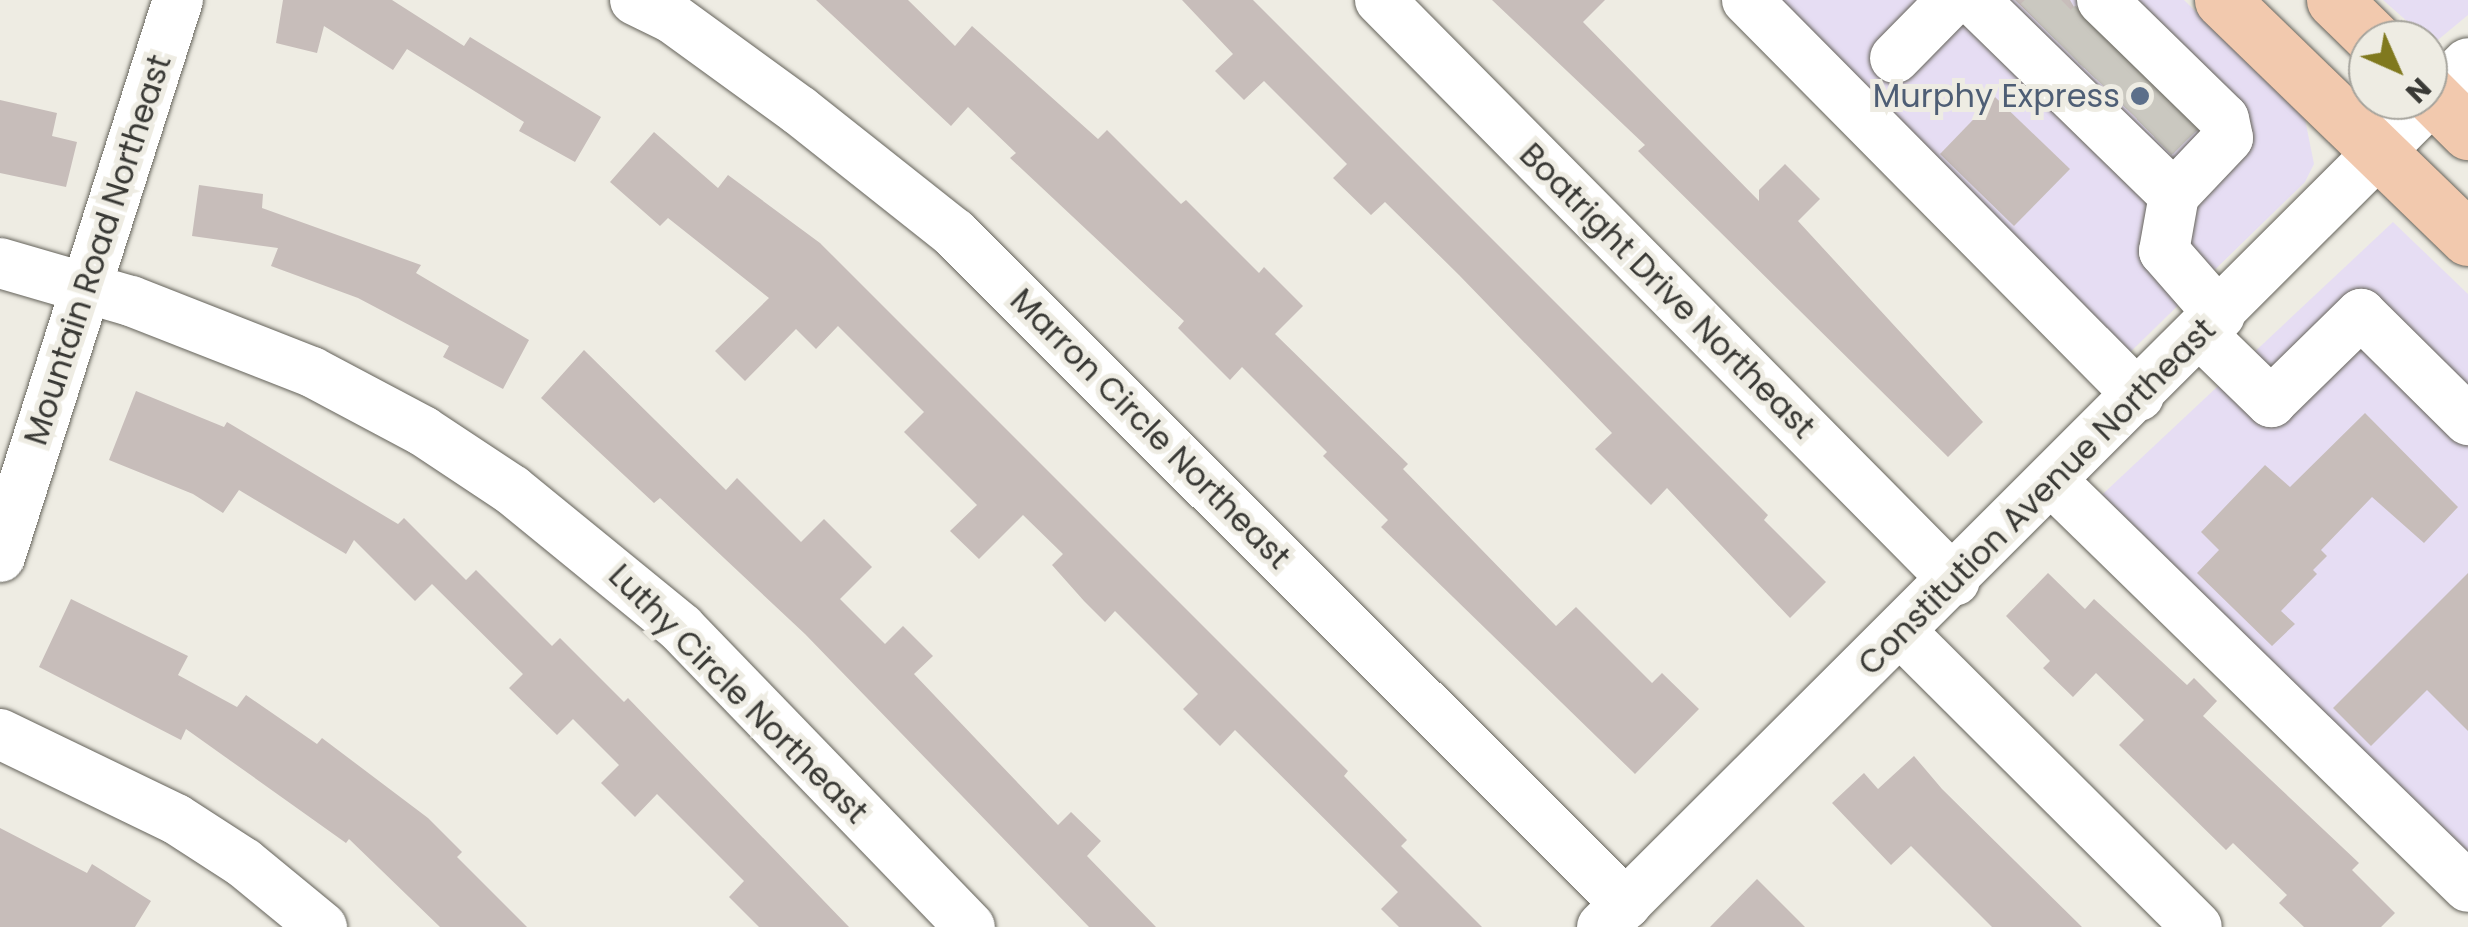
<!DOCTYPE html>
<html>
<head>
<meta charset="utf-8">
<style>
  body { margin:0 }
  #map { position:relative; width:2468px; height:927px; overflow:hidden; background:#eeece3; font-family:Poppins,sans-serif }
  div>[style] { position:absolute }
  .commercial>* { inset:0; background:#e6ddf3 }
  .building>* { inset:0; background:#c7bdba }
  .minor-tunnel>* { height:50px; margin-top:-25px; transform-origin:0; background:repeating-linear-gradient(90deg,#cac8c0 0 50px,transparent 0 75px) }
  .roads { filter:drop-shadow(0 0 2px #65635b) drop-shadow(0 0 2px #65635b) }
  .minor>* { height:50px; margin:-25px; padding:0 25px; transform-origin:25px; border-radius:25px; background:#fff }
  .major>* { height:55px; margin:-27.5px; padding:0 27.5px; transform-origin:27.5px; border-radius:27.5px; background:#f2c9ae }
  .dots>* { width:28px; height:28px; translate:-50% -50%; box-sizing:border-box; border:5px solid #eeece3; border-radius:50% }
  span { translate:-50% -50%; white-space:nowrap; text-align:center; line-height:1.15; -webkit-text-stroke:10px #eeece3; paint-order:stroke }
  .service-label { font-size:32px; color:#4e5e75 }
  .right { translate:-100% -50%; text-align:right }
  .street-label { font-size:32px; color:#393935 }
  .north { position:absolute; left:2348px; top:20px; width:100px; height:100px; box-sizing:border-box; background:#eeece3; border:2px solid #a6a49d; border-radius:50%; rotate:135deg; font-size:28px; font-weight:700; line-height:40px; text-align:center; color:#393935 }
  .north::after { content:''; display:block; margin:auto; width:35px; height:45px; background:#80791e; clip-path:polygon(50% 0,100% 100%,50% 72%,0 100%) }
</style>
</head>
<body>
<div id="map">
  <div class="commercial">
    <div style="clip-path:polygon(1761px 0,2184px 0,2305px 119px,2314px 164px,2305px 182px,2121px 361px)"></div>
    <div style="clip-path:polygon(2383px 0,2468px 0,2468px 15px,2433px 44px)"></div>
    <div style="clip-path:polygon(2393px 222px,2468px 294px,2468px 909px,2074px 521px)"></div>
  </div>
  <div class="building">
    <div style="clip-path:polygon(283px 0,392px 0,464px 46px,470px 37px,601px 117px,575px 162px,519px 131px,524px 122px,407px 49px,393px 70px,324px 26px,317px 53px,276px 43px)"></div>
    <div style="clip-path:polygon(816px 0,908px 0,955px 46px,972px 26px,1098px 139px,1107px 130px,1181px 204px,1186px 200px,1259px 273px,1264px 267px,1303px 306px,1275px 334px,1408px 464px,1403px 469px,1556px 626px,1576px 607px,1652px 683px,1662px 673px,1699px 709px,1635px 774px,1381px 527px,1388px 520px,1323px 456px,1327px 452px,1242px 367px,1230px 380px,1178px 328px,1184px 321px,1010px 158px,1016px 153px,968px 107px,951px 126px)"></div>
    <div style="clip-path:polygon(1182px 0,1253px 0,1768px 515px,1764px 520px,1826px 582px,1790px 618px,1667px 488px,1651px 505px,1595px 449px,1612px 433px,1459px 275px,1385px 202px,1371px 215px,1333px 178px,1347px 164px,1264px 81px,1244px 100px,1215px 71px,1233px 54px)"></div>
    <div style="clip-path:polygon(1492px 0,1605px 0,1583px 22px,1759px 201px,1759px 190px,1785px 164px,1820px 199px,1798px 221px,1983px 422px,1948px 457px,1638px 151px,1645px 145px)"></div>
    <div style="clip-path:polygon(2015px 0,2070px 0,2082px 21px,2195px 131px,2173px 154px)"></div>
    <div style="clip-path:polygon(1995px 97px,2070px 169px,2014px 226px,1940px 154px)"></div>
    <div style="clip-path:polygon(0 100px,57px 113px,52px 136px,77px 142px,66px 187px,0 173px)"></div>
    <div style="clip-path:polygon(654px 132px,718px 188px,728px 175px,820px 243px,1348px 771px,1344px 776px,1407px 840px,1401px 846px,1482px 927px,1399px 927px,1381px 909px,1398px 892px,1235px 730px,1220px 746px,1183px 709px,1198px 694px,1115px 611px,1105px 622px,1084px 601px,1052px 565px,1063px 554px,1023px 515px,979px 559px,950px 531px,977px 505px,904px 432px,924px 412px,838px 326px,816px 349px,796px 329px,745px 381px,715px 351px,769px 298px,668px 218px,660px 226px,610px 182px)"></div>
    <div style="clip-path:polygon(199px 185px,263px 194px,262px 208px,421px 265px,416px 273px,529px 340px,503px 389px,443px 357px,449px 346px,358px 298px,271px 266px,278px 248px,192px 236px)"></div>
    <div style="clip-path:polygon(584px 350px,726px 490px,737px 478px,801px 542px,824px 519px,872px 567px,840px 599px,885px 644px,903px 626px,933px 656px,914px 674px,1058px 825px,1071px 812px,1101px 841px,1087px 856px,1156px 927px,1089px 927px,805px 634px,660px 498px,654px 503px,541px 398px)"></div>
    <div style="clip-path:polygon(136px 391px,224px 427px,227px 422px,398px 524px,404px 518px,466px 580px,476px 570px,552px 646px,560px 638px,624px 702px,628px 698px,849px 927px,759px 927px,729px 897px,744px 881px,657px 794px,635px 817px,601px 783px,619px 765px,573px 719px,557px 735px,509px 688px,523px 674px,432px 584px,415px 601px,354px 540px,346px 554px,239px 490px,223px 513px,193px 494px,109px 460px)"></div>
    <div style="clip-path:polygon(2365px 413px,2458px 507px,2424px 543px,2372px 497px,2321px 550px,2327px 556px,2313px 570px,2317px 574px,2281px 611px,2295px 624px,2272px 646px,2197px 573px,2219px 550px,2201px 532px,2265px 465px,2290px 487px)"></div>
    <div style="clip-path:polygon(2048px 573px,2085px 609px,2094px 599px,2187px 685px,2194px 678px,2217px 701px,2203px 716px,2359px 863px,2352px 870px,2395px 913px,2381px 927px,2304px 927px,2279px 903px,2287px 895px,2233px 843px,2226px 850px,2119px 745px,2144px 720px,2096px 673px,2073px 697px,2043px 668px,2050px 661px,2006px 616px)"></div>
    <div style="clip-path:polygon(2468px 573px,2468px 731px,2427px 690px,2371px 746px,2333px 708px)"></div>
    <div style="clip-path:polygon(71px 599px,188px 656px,178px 675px,237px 707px,246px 695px,317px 744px,322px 738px,428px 818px,462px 852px,457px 857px,527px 927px,440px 927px,349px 839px,346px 843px,186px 729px,181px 740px,39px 667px)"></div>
    <div style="clip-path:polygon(1914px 756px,1942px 789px,2082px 927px,1992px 927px,1911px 846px,1891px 865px,1832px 803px,1864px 773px,1878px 789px)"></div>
    <div style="clip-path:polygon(0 828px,87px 873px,92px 864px,151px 901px,135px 927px,0 927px)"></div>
    <div style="clip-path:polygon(1757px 879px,1805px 927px,1710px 927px)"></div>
  </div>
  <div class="minor-tunnel">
    <div style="left:2038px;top:22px;width:32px;rotate:-44deg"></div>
    <div style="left:2066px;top:50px;width:38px;rotate:-45deg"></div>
    <div style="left:2096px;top:79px;width:38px;rotate:-47deg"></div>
    <div style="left:2127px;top:109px;width:37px;rotate:-46deg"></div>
    <div style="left:2154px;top:137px;width:39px;rotate:-44deg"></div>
  </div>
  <div class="roads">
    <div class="minor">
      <div style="left:635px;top:0;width:41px;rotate:25.9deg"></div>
      <div style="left:672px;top:18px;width:158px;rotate:36deg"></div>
      <div style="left:800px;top:111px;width:196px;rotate:38.4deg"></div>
      <div style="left:954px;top:233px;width:950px;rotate:44.96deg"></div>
      <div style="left:1380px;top:0;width:817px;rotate:45.3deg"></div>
      <div style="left:1747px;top:0;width:557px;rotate:45.29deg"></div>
      <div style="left:1974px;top:0;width:279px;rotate:44.3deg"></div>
      <div style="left:2102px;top:0;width:170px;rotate:44.3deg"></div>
      <div style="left:2224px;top:119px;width:19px;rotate:78deg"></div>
      <div style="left:2228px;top:138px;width:79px;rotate:133.5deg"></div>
      <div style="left:2174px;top:195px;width:57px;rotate:100.1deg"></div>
      <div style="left:2164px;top:251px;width:85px;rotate:48.8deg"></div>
      <div style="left:1895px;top:58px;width:81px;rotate:-45.5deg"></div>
      <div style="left:0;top:263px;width:136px;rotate:16.2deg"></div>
      <div style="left:131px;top:301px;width:194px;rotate:21.4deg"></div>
      <div style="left:312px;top:372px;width:126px;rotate:28deg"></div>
      <div style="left:423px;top:431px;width:107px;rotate:33.5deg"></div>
      <div style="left:512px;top:490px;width:218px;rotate:39.2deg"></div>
      <div style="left:681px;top:628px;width:416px;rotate:46deg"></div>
      <div style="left:2201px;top:334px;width:98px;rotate:44.2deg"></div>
      <div style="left:2271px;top:402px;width:126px;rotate:-44.4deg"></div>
      <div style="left:2361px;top:314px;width:151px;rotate:44.7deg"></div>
      <div style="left:2054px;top:483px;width:578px;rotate:44.3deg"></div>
      <div style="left:0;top:557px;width:585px;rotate:-72.28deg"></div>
      <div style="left:1902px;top:633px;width:416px;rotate:44.9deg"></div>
      <div style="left:0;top:734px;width:195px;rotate:25.8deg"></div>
      <div style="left:176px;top:819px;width:81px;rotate:32.9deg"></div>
      <div style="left:244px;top:863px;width:101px;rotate:39.4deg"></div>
      <div style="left:1602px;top:927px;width:1223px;rotate:-44.93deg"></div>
    </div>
    <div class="major">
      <div style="left:2222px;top:0;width:342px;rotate:44.1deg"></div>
      <div style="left:2334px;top:0;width:57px;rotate:44.3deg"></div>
      <div style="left:2428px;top:92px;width:57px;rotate:45deg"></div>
    </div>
  </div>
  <div class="dots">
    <div style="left:2140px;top:96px;background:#5c6f8a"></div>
  </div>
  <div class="service-label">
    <span class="right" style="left:2120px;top:96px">Murphy Express</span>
  </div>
  <div class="street-label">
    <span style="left:98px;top:250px;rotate:-72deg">Mountain Road Northeast</span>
    <span style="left:1667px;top:291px;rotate:45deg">Boatright Drive Northeast</span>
    <span style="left:1150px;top:429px;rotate:45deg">Marron Circle Northeast</span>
    <span style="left:2037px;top:497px;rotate:-45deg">Constitution Avenue Northeast</span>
    <span style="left:738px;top:694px;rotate:45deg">Luthy Circle Northeast</span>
  </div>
  <div class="north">N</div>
</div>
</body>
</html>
